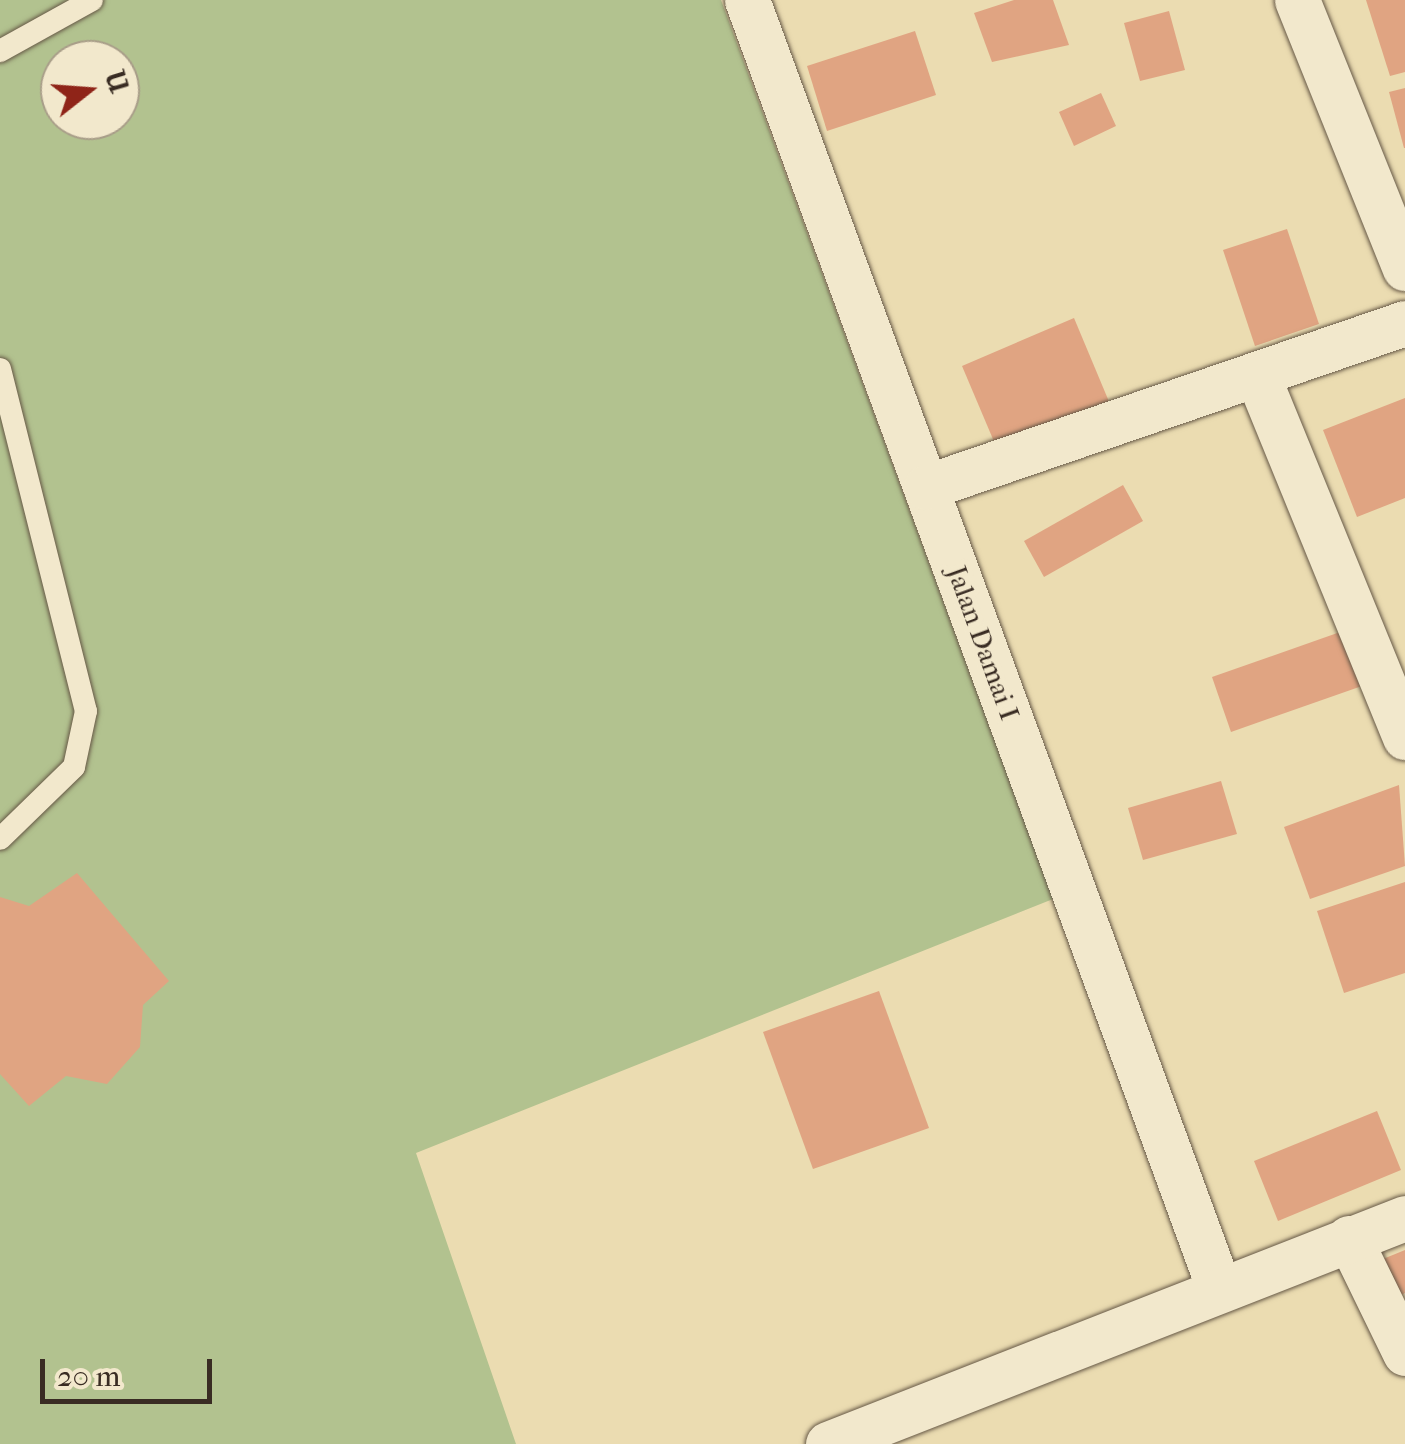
<!DOCTYPE html>
<html>
<head>
<meta charset="utf-8">
<style>
  body { margin:0 }
  #map { position:relative; width:1405px; height:1444px; overflow:hidden; background:#ebdcb1; font-family:"IM FELL French Canon",serif }
  div>[style] { position:absolute }
  .green>* { inset:0; background:#b2c28f }
  .building>* { inset:0; background:#e0a482 }
  .roads { filter:drop-shadow(0 0 2px #665846) drop-shadow(0 0 2px #665846) }
  .lane>* { height:22px; margin:-11px; padding:0 11px; transform-origin:11px; border-radius:11px; background:#f2e8cc }
  .street>* { height:45px; margin:-22.5px; padding:0 22.5px; transform-origin:22.5px; border-radius:22.5px; background:#f2e8cc }
  span { translate:-50% -50%; white-space:nowrap; text-align:center; line-height:1.15; -webkit-text-stroke:10px #f2e8cc; paint-order:stroke }
  .street-label { font-size:28px; color:#392c23 }
  .north { position:absolute; left:40px; top:40px; width:100px; height:100px; box-sizing:border-box; background:#f2e8cc; border:2px solid #a89d88; border-radius:50%; rotate:73deg; font-size:28px; font-weight:700; line-height:40px; text-align:center; color:#392c23 }
  .north::after { content:''; display:block; margin:auto; width:35px; height:45px; background:#8f2418; clip-path:polygon(50% 0,100% 100%,50% 72%,0 100%) }
  .scale { position:absolute; left:40px; top:1359px; width:172px; height:45px; box-sizing:border-box; border:5px solid #392c23; border-top:0; padding-left:12px; font-size:30px; line-height:35px; white-space:nowrap; color:#392c23; -webkit-text-stroke:8px #f2e8cc; paint-order:stroke }
</style>
</head>
<body>
<div id="map">
  <div class="green">
    <div style="clip-path:polygon(evenodd,0 0,721px 0,1053px 899px,416px 1153px,516px 1444px,0 1444px,0 0,60px 60px,120px 60px,120px 120px,60px 120px,60px 60px)"></div>
  </div>
  <div class="building">
    <div style="clip-path:polygon(1014px 0,1053px 0,1069px 45px,992px 62px,974px 13px)"></div>
    <div style="clip-path:polygon(1366px 0,1405px 0,1405px 72px,1390px 76px)"></div>
    <div style="clip-path:polygon(1169px 11px,1185px 70px,1140px 81px,1124px 23px)"></div>
    <div style="clip-path:polygon(915px 31px,936px 95px,827px 131px,807px 66px)"></div>
    <div style="clip-path:polygon(1405px 88px,1405px 148px,1404px 148px,1389px 92px)"></div>
    <div style="clip-path:polygon(1101px 93px,1116px 126px,1074px 146px,1059px 112px)"></div>
    <div style="clip-path:polygon(1287px 229px,1319px 324px,1255px 346px,1223px 250px)"></div>
    <div style="clip-path:polygon(1074px 318px,1110px 404px,998px 451px,962px 366px)"></div>
    <div style="clip-path:polygon(1405px 398px,1405px 498px,1357px 517px,1323px 430px)"></div>
    <div style="clip-path:polygon(1123px 485px,1143px 521px,1044px 577px,1024px 541px)"></div>
    <div style="clip-path:polygon(1343px 631px,1362px 686px,1231px 732px,1212px 677px)"></div>
    <div style="clip-path:polygon(1221px 781px,1237px 834px,1143px 860px,1128px 808px)"></div>
    <div style="clip-path:polygon(1399px 785px,1405px 866px,1310px 899px,1284px 827px)"></div>
    <div style="clip-path:polygon(77px 873px,169px 981px,143px 1005px,140px 1047px,107px 1084px,66px 1076px,29px 1106px,0 1074px,0 897px,29px 906px)"></div>
    <div style="clip-path:polygon(1405px 882px,1405px 973px,1344px 993px,1317px 911px)"></div>
    <div style="clip-path:polygon(879px 991px,929px 1128px,813px 1169px,763px 1032px)"></div>
    <div style="clip-path:polygon(1377px 1111px,1401px 1170px,1278px 1221px,1254px 1161px)"></div>
    <div style="clip-path:polygon(1405px 1250px,1405px 1293px,1399px 1296px,1383px 1259px)"></div>
  </div>
  <div class="roads">
    <div class="lane">
      <div style="left:0;top:51px;width:105px;rotate:-29deg"></div>
      <div style="left:0;top:369px;width:353px;rotate:75.9deg"></div>
      <div style="left:86px;top:711px;width:57px;rotate:102.1deg"></div>
      <div style="left:74px;top:767px;width:103px;rotate:135.8deg"></div>
    </div>
    <div class="street">
      <div style="left:747px;top:0;width:1370px;rotate:69.88deg"></div>
      <div style="left:1297px;top:0;width:289px;rotate:68.1deg"></div>
      <div style="left:1258px;top:377px;width:389px;rotate:67.8deg"></div>
      <div style="left:926px;top:487px;width:506px;rotate:-18.9deg"></div>
      <div style="left:1349px;top:1238px;width:128px;rotate:64deg"></div>
      <div style="left:828px;top:1444px;width:620px;rotate:-21.39deg"></div>
    </div>
  </div>
  <div class="street-label">
    <span style="left:983px;top:643px;rotate:70deg">Jalan Damai I</span>
  </div>
  <div class="north">U</div>
  <div class="scale">20 m</div>
</div>
</body>
</html>
